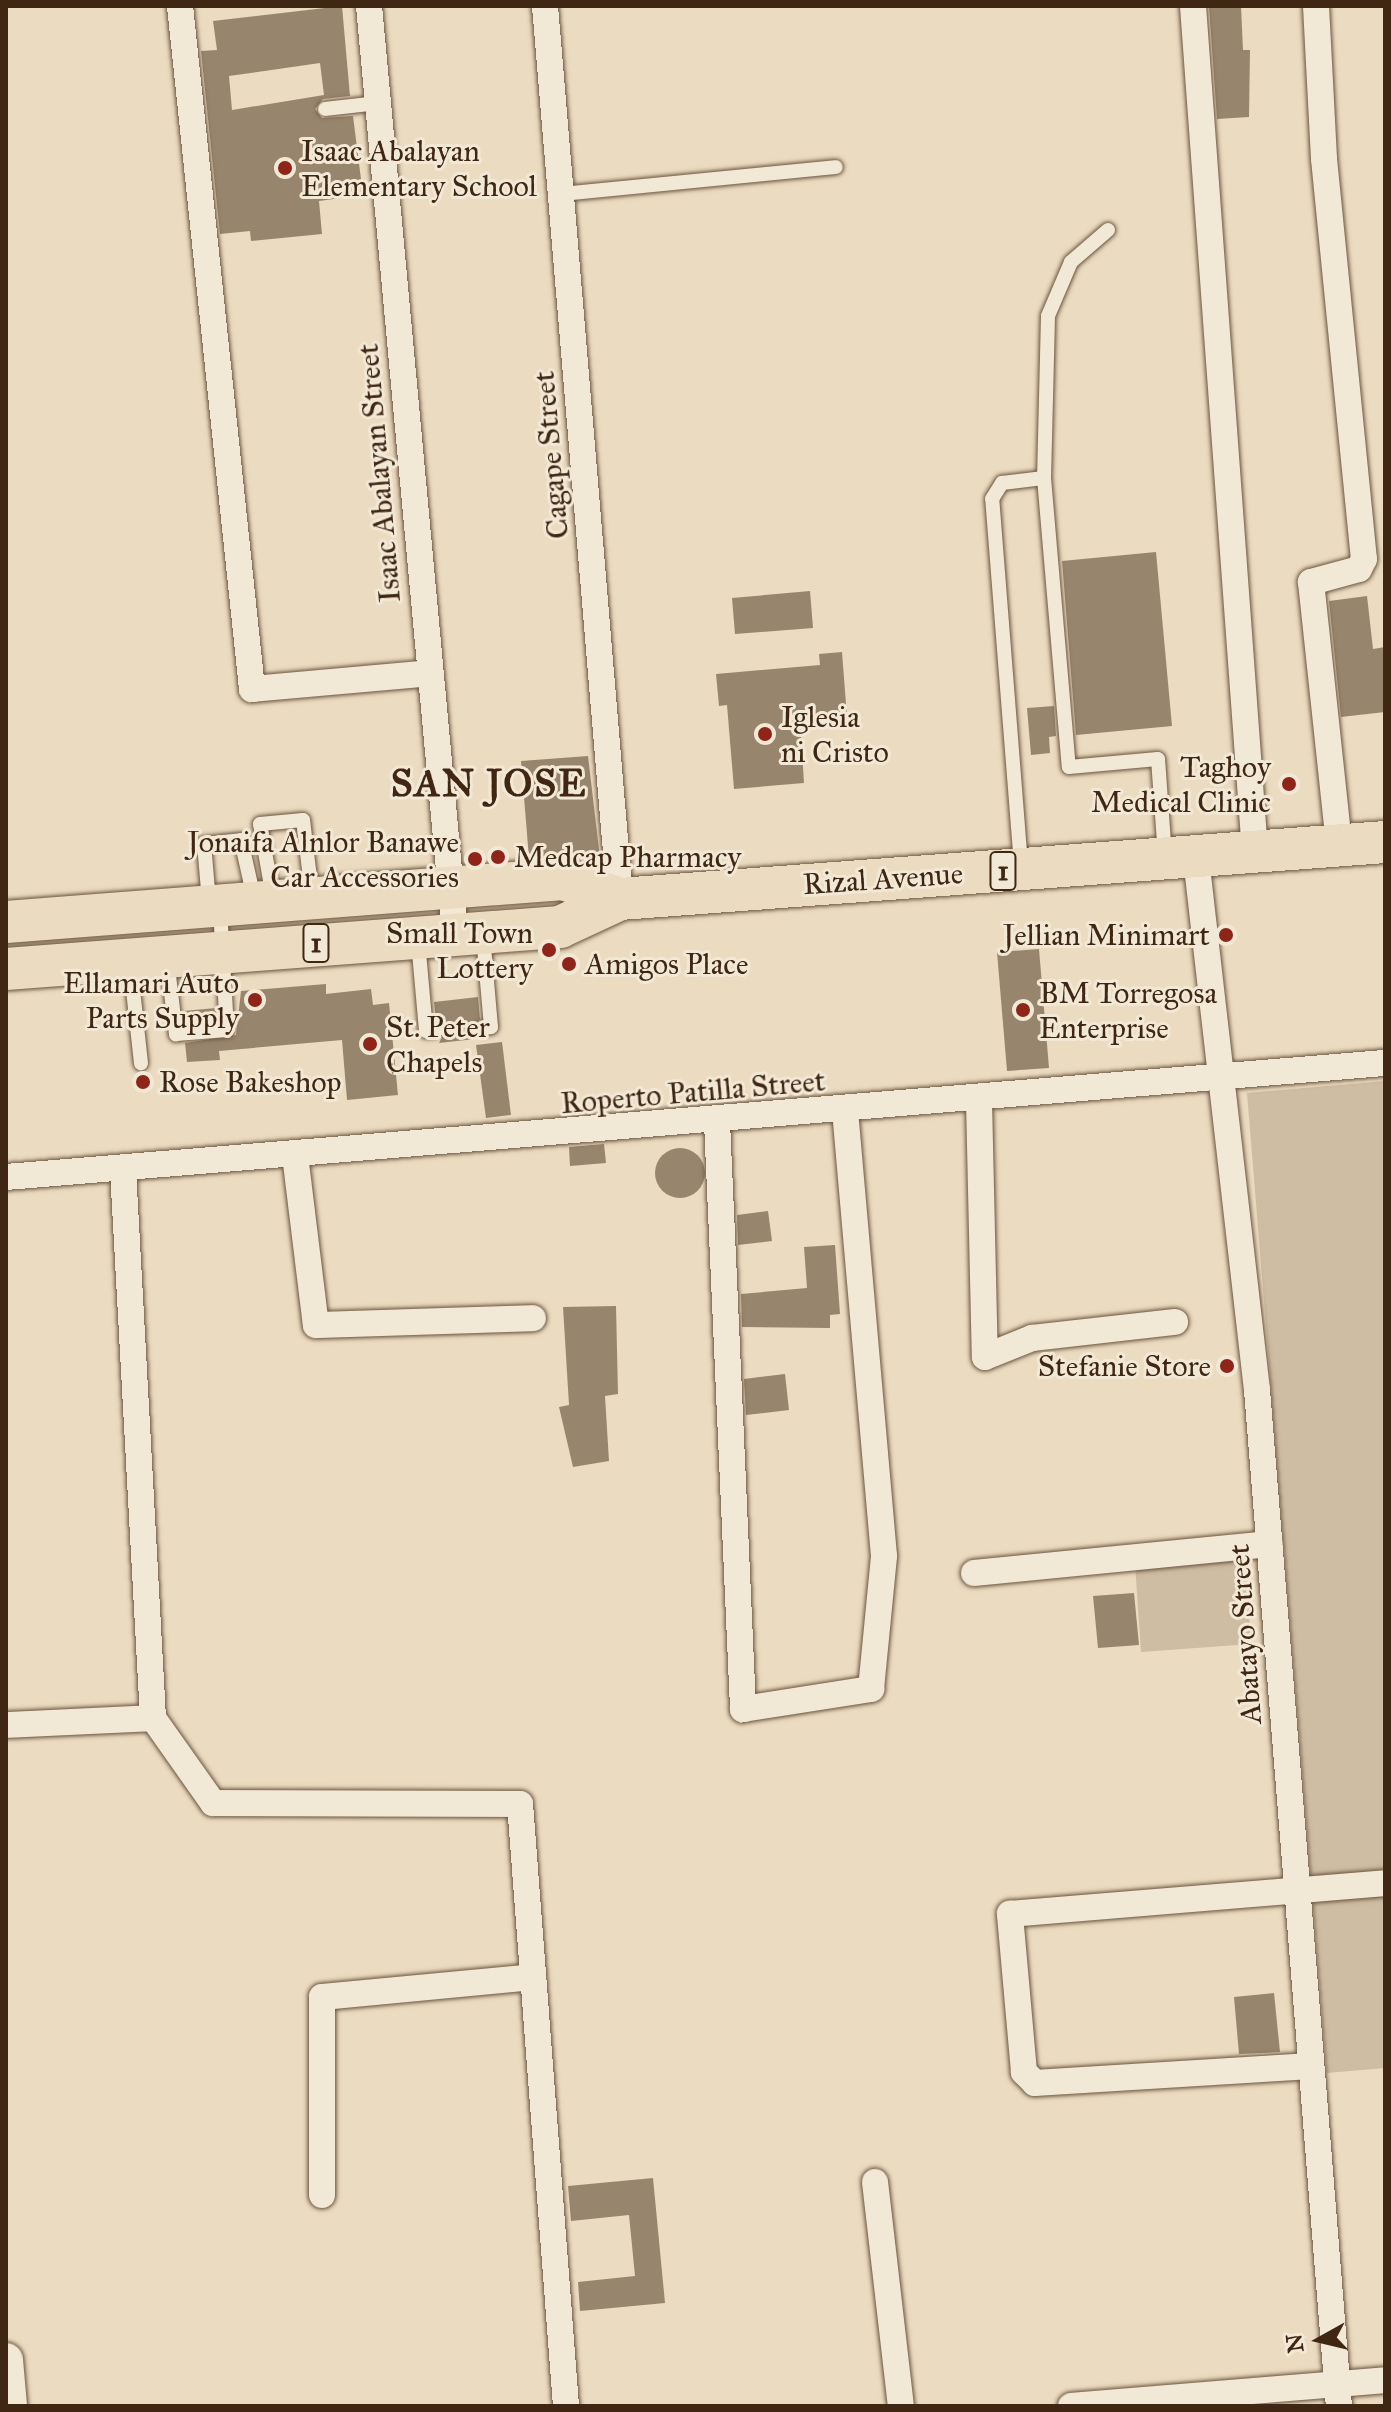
<!DOCTYPE html>
<html>
<head>
<meta charset="utf-8">
<style>
  body { margin:0 }
  #map { position:relative; width:1391px; height:2412px; overflow:hidden; background:#ebdbc0; font-family:"IM FELL Great Primer",serif }
  div>[style] { position:absolute }
  .green>* { inset:0; background:#cebca3 }
  .building>* { inset:0; background:#98856d }
  .round { border-radius:50% }
  .roads { filter:drop-shadow(0 0 2px #6a543e) drop-shadow(0 0 2px #6a543e) }
  .service>* { height:14px; margin:-7px; padding:0 7px; transform-origin:7px; border-radius:7px; background:#f2e8d6 }
  .minor>* { height:26px; margin:-13px; padding:0 13px; transform-origin:13px; border-radius:13px; background:#f2e8d6 }
  .tertiary>* { height:34px; margin:-17px; padding:0 17px; transform-origin:17px; border-radius:17px; background:#f2e8d6 }
  .primary>* { height:42px; margin:-21px; padding:0 21px; transform-origin:21px; border-radius:21px; background:#ebdbc0 }
  .dots>* { width:22px; height:22px; translate:-50% -50%; box-sizing:border-box; border:4px solid #f2e8d6; border-radius:50% }
  span { translate:-50% -50%; white-space:nowrap; text-align:center; line-height:1.15; -webkit-text-stroke:6px #f2e8d6; paint-order:stroke }
  .shield-label span { padding:2px 6px; background:#f2e8d6; border:2px solid; border-radius:6px; -webkit-text-stroke-width:0 }
  .shield-label { font-size:28px; color:#3f2713; font-weight:700 }
  .poi-label { font-size:30px; color:#3f2713 }
  .left { translate:0 -50%; text-align:left }
  .right { translate:-100% -50%; text-align:right }
  .street-label { font-size:30px; color:#3f2713 }
  .district-label { font-size:38px; color:#3f2713; font-weight:700; letter-spacing:2px }
  .frame { position:absolute; inset:0; border:8px solid #3f2713; pointer-events:none }
  .north { position:absolute; left:1279px; top:2300px; width:80px; height:80px; -webkit-text-stroke:6px #f2e8d6; paint-order:stroke; rotate:262deg; font-size:22px; font-weight:700; line-height:32px; text-align:center; color:#3f2713 }
  .north::after { content:''; display:block; margin:auto; width:28px; height:36px; background:#3f2713; clip-path:polygon(50% 0,100% 100%,50% 72%,0 100%) }
</style>
</head>
<body>
<div id="map">
  <div class="green">
    <div style="clip-path:polygon(1385px 1081px,1385px 2068px,1327px 2073px,1247px 1093px)"></div>
    <div style="clip-path:polygon(1245px 1556px,1251px 1644px,1141px 1652px,1135px 1564px)"></div>
  </div>
  <div class="building">
    <div style="clip-path:polygon(evenodd,342px 6px,350px 96px,323px 99px,315px 109px,322px 118px,353px 116px,363px 195px,319px 201px,322px 234px,251px 241px,250px 231px,220px 234px,201px 51px,217px 50px,213px 21px,342px 6px,320px 63px,324px 95px,232px 110px,229px 76px,320px 63px)"></div>
    <div style="clip-path:polygon(1209px 6px,1241px 6px,1243px 50px,1250px 50px,1249px 117px,1217px 119px)"></div>
    <div style="clip-path:polygon(1156px 552px,1172px 726px,1076px 735px,1062px 561px)"></div>
    <div style="clip-path:polygon(810px 591px,813px 628px,735px 634px,732px 598px)"></div>
    <div style="clip-path:polygon(1367px 596px,1373px 649px,1385px 647px,1385px 712px,1341px 717px,1329px 601px)"></div>
    <div style="clip-path:polygon(842px 652px,847px 717px,800px 720px,804px 783px,734px 789px,727px 705px,719px 706px,716px 674px,820px 665px,819px 654px)"></div>
    <div style="clip-path:polygon(1054px 706px,1056px 736px,1049px 737px,1050px 753px,1031px 755px,1027px 708px)"></div>
    <div style="clip-path:polygon(588px 756px,600px 858px,529px 858px,521px 761px)"></div>
    <div style="clip-path:polygon(1039px 949px,1049px 1068px,1007px 1071px,997px 952px)"></div>
    <div style="clip-path:polygon(326px 984px,326px 994px,371px 989px,373px 1005px,389px 1003px,398px 1095px,347px 1100px,342px 1040px,219px 1051px,220px 1060px,187px 1062px,185px 1043px,236px 1035px,241px 991px)"></div>
    <div style="clip-path:polygon(478px 997px,480px 1019px,473px 1028px,484px 1038px,439px 1043px,447px 1028px,436px 1020px,434px 1002px)"></div>
    <div style="clip-path:polygon(216px 1008px,216px 1021px,185px 1023px,183px 1011px)"></div>
    <div style="clip-path:polygon(502px 1042px,511px 1115px,486px 1118px,476px 1045px)"></div>
    <div style="clip-path:polygon(604px 1144px,606px 1163px,570px 1166px,569px 1147px)"></div>
    <div class="round" style="left:655px;top:1148px;width:50px;height:50px"></div>
    <div style="clip-path:polygon(768px 1211px,772px 1241px,738px 1245px,737px 1215px)"></div>
    <div style="clip-path:polygon(835px 1245px,840px 1314px,830px 1315px,830px 1328px,742px 1327px,741px 1294px,807px 1288px,804px 1247px)"></div>
    <div style="clip-path:polygon(616px 1306px,618px 1394px,605px 1396px,609px 1461px,573px 1467px,559px 1407px,569px 1405px,563px 1307px)"></div>
    <div style="clip-path:polygon(785px 1374px,789px 1410px,746px 1415px,744px 1379px)"></div>
    <div style="clip-path:polygon(1134px 1593px,1139px 1645px,1098px 1648px,1093px 1596px)"></div>
    <div style="clip-path:polygon(1274px 1993px,1280px 2052px,1239px 2054px,1234px 1997px)"></div>
    <div style="clip-path:polygon(653px 2178px,665px 2303px,580px 2311px,578px 2282px,635px 2276px,629px 2215px,571px 2221px,568px 2186px)"></div>
  </div>
  <div class="roads">
    <div class="service">
      <div style="left:325px;top:109px;width:53px;rotate:-6.5deg"></div>
      <div style="left:561px;top:194px;width:276px;rotate:-5.6deg"></div>
      <div style="left:1108px;top:230px;width:49px;rotate:139.1deg"></div>
      <div style="left:1071px;top:262px;width:59px;rotate:113.1deg"></div>
      <div style="left:1048px;top:316px;width:162px;rotate:91.4deg"></div>
      <div style="left:1044px;top:478px;width:290px;rotate:85.1deg"></div>
      <div style="left:1069px;top:767px;width:89px;rotate:-5.1deg"></div>
      <div style="left:1158px;top:759px;width:97px;rotate:85.9deg"></div>
      <div style="left:1021px;top:865px;width:367px;rotate:-94.5deg"></div>
      <div style="left:992px;top:499px;width:19px;rotate:-58deg"></div>
      <div style="left:1002px;top:483px;width:42px;rotate:-6.8deg"></div>
      <div style="left:273px;top:897px;width:74px;rotate:-100.1deg"></div>
      <div style="left:260px;top:824px;width:43px;rotate:-5.3deg"></div>
      <div style="left:303px;top:820px;width:75px;rotate:83.1deg"></div>
      <div style="left:209px;top:902px;width:58px;rotate:-94.9deg"></div>
      <div style="left:204px;top:844px;width:37px;rotate:-6deg"></div>
      <div style="left:241px;top:840px;width:59px;rotate:77.4deg"></div>
      <div style="left:418px;top:941px;width:90px;rotate:84.9deg"></div>
      <div style="left:426px;top:1031px;width:11px;rotate:-5deg"></div>
      <div style="left:167px;top:959px;width:76px;rotate:83.2deg"></div>
      <div style="left:176px;top:1034px;width:51px;rotate:-4.5deg"></div>
      <div style="left:227px;top:1030px;width:121px;rotate:-93.3deg"></div>
      <div style="left:130px;top:962px;width:102px;rotate:83.8deg"></div>
      <div style="left:483px;top:1028px;width:8px;rotate:-7deg"></div>
      <div style="left:491px;top:1027px;width:91px;rotate:-95deg"></div>
    </div>
    <div class="minor">
      <div style="left:180px;top:6px;width:687px;rotate:83.98deg"></div>
      <div style="left:252px;top:689px;width:179px;rotate:-5.1deg"></div>
      <div style="left:369px;top:6px;width:932px;rotate:84.71deg"></div>
      <div style="left:545px;top:6px;width:896px;rotate:85.2deg"></div>
      <div style="left:1193px;top:6px;width:849px;rotate:85.81deg"></div>
      <div style="left:1316px;top:6px;width:153px;rotate:87deg"></div>
      <div style="left:1324px;top:159px;width:402px;rotate:84.3deg"></div>
      <div style="left:1364px;top:559px;width:11px;rotate:117deg"></div>
      <div style="left:1359px;top:569px;width:50px;rotate:164.8deg"></div>
      <div style="left:1311px;top:582px;width:265px;rotate:83.9deg"></div>
      <div style="left:1196px;top:858px;width:535px;rotate:83.46deg"></div>
      <div style="left:1257px;top:1390px;width:1019px;rotate:85.39deg"></div>
      <div style="left:979px;top:1101px;width:256px;rotate:88.7deg"></div>
      <div style="left:985px;top:1357px;width:51px;rotate:-22deg"></div>
      <div style="left:1032px;top:1338px;width:144px;rotate:-6.4deg"></div>
      <div style="left:717px;top:1122px;width:588px;rotate:87.46deg"></div>
      <div style="left:743px;top:1709px;width:130px;rotate:-8.9deg"></div>
      <div style="left:871px;top:1689px;width:134px;rotate:-84.4deg"></div>
      <div style="left:884px;top:1556px;width:446px;rotate:-95deg"></div>
      <div style="left:295px;top:1155px;width:171px;rotate:83deg"></div>
      <div style="left:316px;top:1325px;width:217px;rotate:-1.8deg"></div>
      <div style="left:6px;top:1177px;width:1384px;rotate:-4.73deg"></div>
      <div style="left:974px;top:1573px;width:297px;rotate:-5.6deg"></div>
      <div style="left:153px;top:1718px;width:104px;rotate:54.8deg"></div>
      <div style="left:213px;top:1803px;width:307px;rotate:0.2deg"></div>
      <div style="left:520px;top:1804px;width:604px;rotate:85.63deg"></div>
      <div style="left:6px;top:1725px;width:147px;rotate:-2.7deg"></div>
      <div style="left:153px;top:1718px;width:550px;rotate:-93.13deg"></div>
      <div style="left:1311px;top:2066px;width:277px;rotate:176.5deg"></div>
      <div style="left:1035px;top:2083px;width:16px;rotate:-135deg"></div>
      <div style="left:1024px;top:2072px;width:159px;rotate:-95.1deg"></div>
      <div style="left:1010px;top:1914px;width:376px;rotate:-4.7deg"></div>
      <div style="left:875px;top:2182px;width:226px;rotate:83.4deg"></div>
      <div style="left:322px;top:2195px;width:198px;rotate:-90deg"></div>
      <div style="left:322px;top:1997px;width:212px;rotate:-5.4deg"></div>
      <div style="left:1071px;top:2406px;width:315px;rotate:-4.7deg"></div>
    </div>
    <div class="tertiary">
      <div style="left:6px;top:2360px;width:46px;rotate:85deg"></div>
    </div>
    <div class="primary">
      <div style="left:6px;top:922px;width:559px;rotate:-4.41deg"></div>
      <div style="left:563px;top:879px;width:60px;rotate:19.3deg"></div>
      <div style="left:6px;top:969px;width:556px;rotate:-4.34deg"></div>
      <div style="left:560px;top:927px;width:66px;rotate:-25deg"></div>
      <div style="left:620px;top:899px;width:767px;rotate:-4.26deg"></div>
    </div>
  </div>
  <div class="dots">
    <div style="left:285px;top:168px;background:#8f2418"></div>
    <div style="left:765px;top:734px;background:#8f2418"></div>
    <div style="left:1289px;top:784px;background:#8f2418"></div>
    <div style="left:498px;top:857px;background:#8f2418"></div>
    <div style="left:475px;top:859px;background:#8f2418"></div>
    <div style="left:1226px;top:935px;background:#8f2418"></div>
    <div style="left:549px;top:950px;background:#8f2418"></div>
    <div style="left:569px;top:964px;background:#8f2418"></div>
    <div style="left:255px;top:1000px;background:#8f2418"></div>
    <div style="left:1023px;top:1010px;background:#8f2418"></div>
    <div style="left:370px;top:1044px;background:#8f2418"></div>
    <div style="left:143px;top:1082px;background:#8f2418"></div>
    <div style="left:1227px;top:1366px;background:#8f2418"></div>
  </div>
  <div class="shield-label">
    <span style="left:1003px;top:871px">1</span>
    <span style="left:316px;top:943px">1</span>
  </div>
  <div class="poi-label">
    <span class="left" style="left:301px;top:168px">Isaac Abalayan<br>Elementary School</span>
    <span class="left" style="left:781px;top:734px">Iglesia<br>ni Cristo</span>
    <span class="right" style="left:1271px;top:784px">Taghoy<br>Medical Clinic</span>
    <span class="right" style="left:459px;top:859px">Jonaifa Alnlor Banawe<br>Car Accessories</span>
    <span class="left" style="left:514px;top:857px">Medcap Pharmacy</span>
    <span class="right" style="left:533px;top:950px">Small Town<br>Lottery</span>
    <span class="right" style="left:1210px;top:935px">Jellian Minimart</span>
    <span class="left" style="left:585px;top:964px">Amigos Place</span>
    <span class="right" style="left:239px;top:1000px">Ellamari Auto<br>Parts Supply</span>
    <span class="left" style="left:1039px;top:1010px">BM Torregosa<br>Enterprise</span>
    <span class="left" style="left:386px;top:1044px">St. Peter<br>Chapels</span>
    <span class="left" style="left:159px;top:1082px">Rose Bakeshop</span>
    <span class="right" style="left:1211px;top:1366px">Stefanie Store</span>
  </div>
  <div class="street-label">
    <span style="left:551px;top:455px;rotate:-95deg">Cagape Street</span>
    <span style="left:379px;top:473px;rotate:-95deg">Isaac Abalayan Street</span>
    <span style="left:883px;top:879px;rotate:-4deg">Rizal Avenue</span>
    <span style="left:693px;top:1092px;rotate:-5deg">Roperto Patilla Street</span>
    <span style="left:1245px;top:1634px;rotate:-94deg">Abatayo Street</span>
  </div>
  <div class="district-label">
    <span style="left:489px;top:784px">SAN JOSE</span>
  </div>
  <div class="frame"></div>
  <div class="north">N</div>
</div>
</body>
</html>
